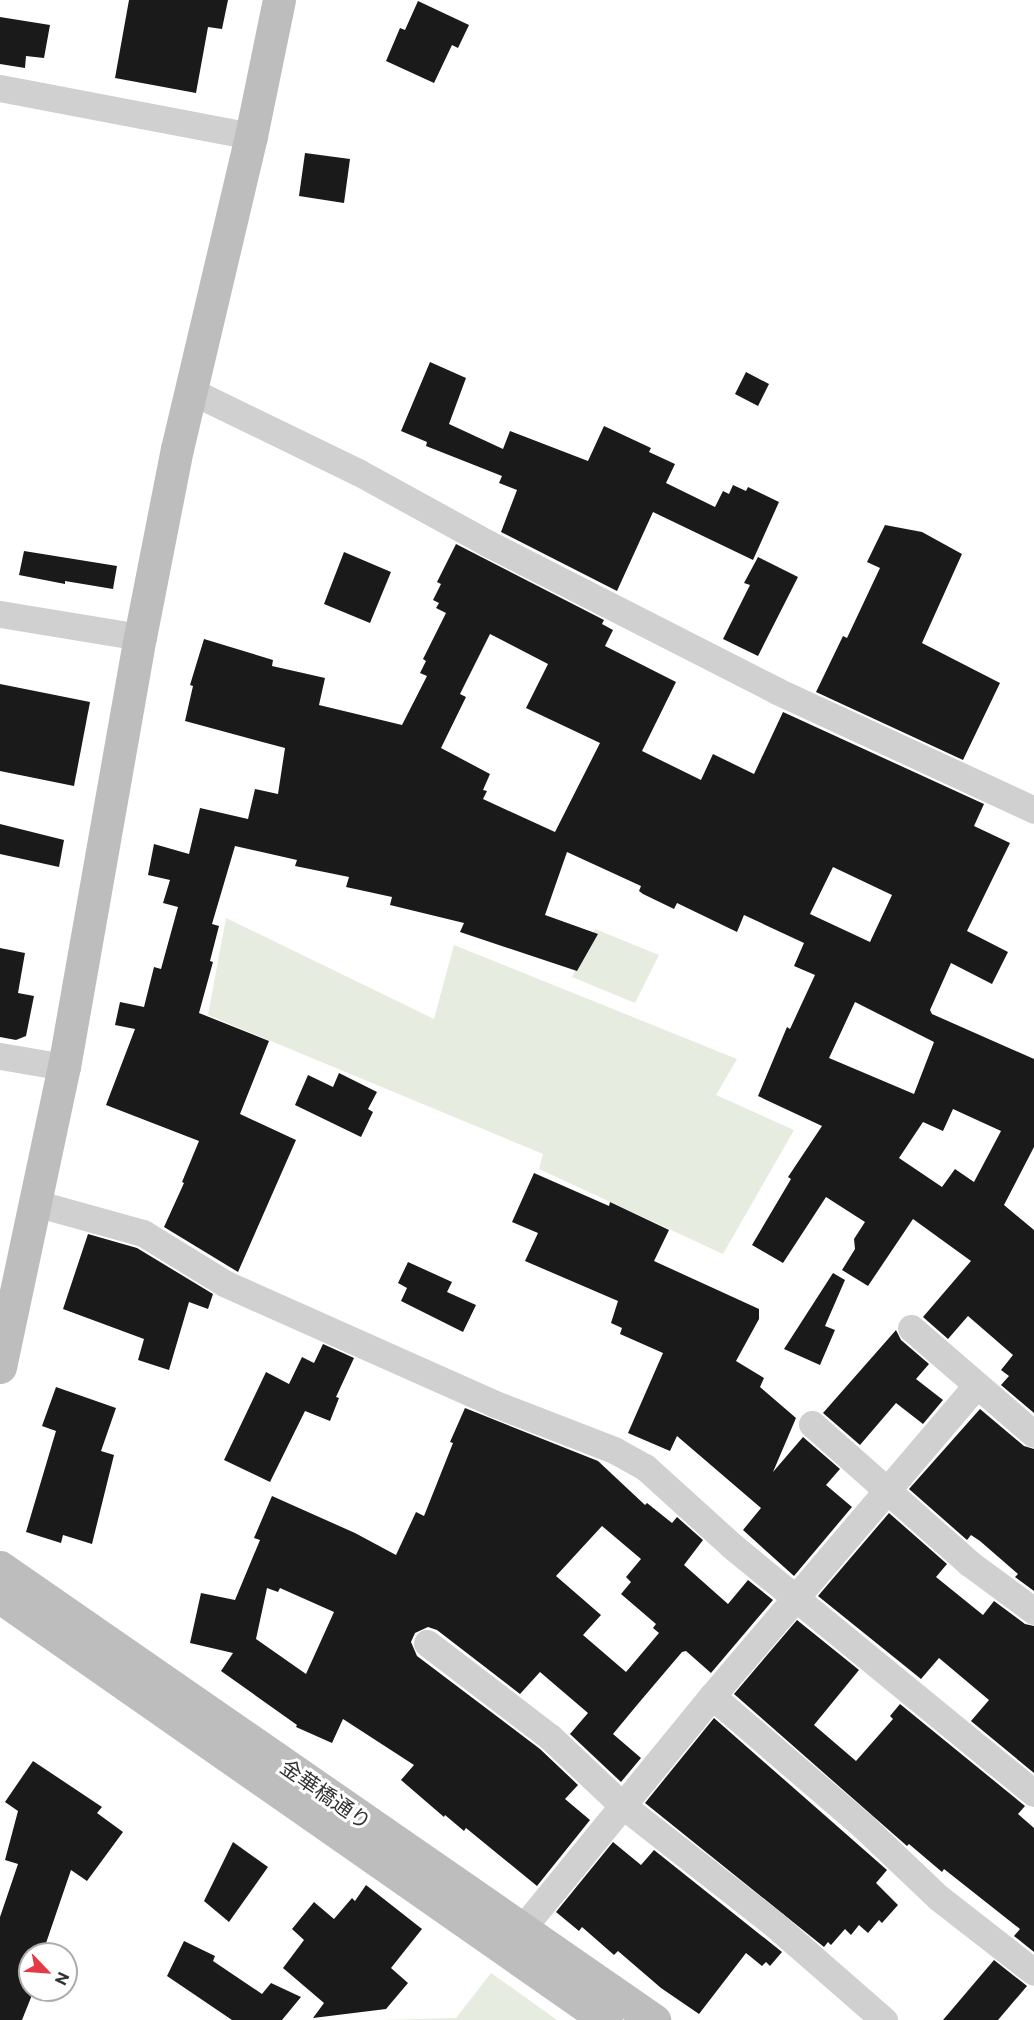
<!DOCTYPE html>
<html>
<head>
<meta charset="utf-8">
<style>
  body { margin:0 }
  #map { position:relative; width:1034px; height:2020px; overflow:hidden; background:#fff; font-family:Commissioner,"Noto Sans JP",sans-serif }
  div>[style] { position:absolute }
  .green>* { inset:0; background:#e6ecdf }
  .building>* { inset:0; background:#1a1a1a }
  .street>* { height:27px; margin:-13.5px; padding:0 13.5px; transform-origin:13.5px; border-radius:13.5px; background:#d0d0d0 }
  .secondary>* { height:33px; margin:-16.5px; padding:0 16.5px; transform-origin:16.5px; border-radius:16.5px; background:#bdbdbd }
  span { translate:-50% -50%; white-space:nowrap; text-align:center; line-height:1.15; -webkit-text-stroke:6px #fff; paint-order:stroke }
  .street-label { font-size:21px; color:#333 }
  .north { position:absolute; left:18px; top:1942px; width:60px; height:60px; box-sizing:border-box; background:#fff; border:2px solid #adadad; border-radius:50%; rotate:115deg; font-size:16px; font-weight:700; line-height:24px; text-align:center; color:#333 }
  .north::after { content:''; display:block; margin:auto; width:21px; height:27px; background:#e63946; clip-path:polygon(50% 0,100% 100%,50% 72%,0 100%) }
</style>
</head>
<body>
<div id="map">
  <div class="green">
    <div style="clip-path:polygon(226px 918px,434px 1019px,454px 945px,737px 1059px,716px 1095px,794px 1130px,723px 1254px,539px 1169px,543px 1154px,208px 1015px)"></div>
    <div style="clip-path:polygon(595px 929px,659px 955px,635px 1003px,572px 977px)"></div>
    <div style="clip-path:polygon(491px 1973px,557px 2020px,383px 2020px,456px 2018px)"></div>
  </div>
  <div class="building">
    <div style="clip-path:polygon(129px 0,228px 0,222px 29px,208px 27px,196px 93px,115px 78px)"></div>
    <div style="clip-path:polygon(418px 1px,469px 25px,458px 48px,452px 45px,434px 83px,386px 61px,400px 28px,405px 30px)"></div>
    <div style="clip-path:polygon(0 17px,50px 25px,44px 58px,26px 56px,25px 68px,0 64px)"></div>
    <div style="clip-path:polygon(305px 153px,350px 159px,344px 203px,299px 196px)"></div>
    <div style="clip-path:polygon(430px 362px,466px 378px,449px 424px,503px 449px,510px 431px,588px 461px,604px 426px,651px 448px,649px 452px,675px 464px,666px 483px,715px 507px,723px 491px,729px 494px,733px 485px,746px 491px,748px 487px,779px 502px,753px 560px,653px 512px,617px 591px,501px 532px,517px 490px,499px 483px,502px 476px,426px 446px,427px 442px,401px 431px)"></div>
    <div style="clip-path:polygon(746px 372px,769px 384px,758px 406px,735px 394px)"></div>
    <div style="clip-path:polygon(885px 525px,922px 532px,962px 554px,922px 643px,1000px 683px,963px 760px,816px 692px,843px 636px,847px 638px,880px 568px,867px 562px)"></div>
    <div style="clip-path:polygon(evenodd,456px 544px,604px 620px,602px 624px,613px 630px,605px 646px,676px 682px,642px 751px,701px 780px,713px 754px,754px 774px,783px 712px,984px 804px,974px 826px,1010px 843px,967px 931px,1008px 952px,992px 984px,951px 963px,930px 1010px,932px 1014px,1034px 1059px,1034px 1147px,1004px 1205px,1034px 1230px,1034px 1413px,1001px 1385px,1009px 1376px,1001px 1370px,1013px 1355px,968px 1316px,948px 1339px,923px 1317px,971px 1261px,913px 1219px,868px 1286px,842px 1270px,855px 1249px,854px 1239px,865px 1222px,826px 1197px,783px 1263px,752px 1245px,791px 1179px,788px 1177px,822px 1126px,758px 1096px,787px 1027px,790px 1029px,815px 975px,794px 966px,804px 943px,744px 915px,737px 932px,677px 903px,674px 909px,643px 894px,639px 891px,641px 886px,567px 852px,545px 915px,598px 934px,577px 971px,460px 932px,464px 923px,390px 905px,392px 897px,346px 887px,349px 877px,295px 866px,297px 860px,235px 846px,212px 924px,219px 926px,210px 961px,213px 962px,199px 1013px,269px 1041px,240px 1114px,296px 1140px,238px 1272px,164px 1227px,184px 1183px,182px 1182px,199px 1141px,106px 1105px,135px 1029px,115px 1025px,120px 1002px,144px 1007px,154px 967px,161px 969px,178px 907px,163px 903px,170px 880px,148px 875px,154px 844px,189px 854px,200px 808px,248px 819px,255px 789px,278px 794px,285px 748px,185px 721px,193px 686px,190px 685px,204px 639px,273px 660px,272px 666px,325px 678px,319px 705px,402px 725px,427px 676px,420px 673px,426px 661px,423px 659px,446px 613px,436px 608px,439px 603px,433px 600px,441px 584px,437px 582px,456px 544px,490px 634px,548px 664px,526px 708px,600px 743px,555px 832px,483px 799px,487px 791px,483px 790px,490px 774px,441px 748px,466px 697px,460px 694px,490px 634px,456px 544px,833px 867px,892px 895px,870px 942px,810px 914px,833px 867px,456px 544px,855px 1002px,934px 1042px,914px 1094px,829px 1058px,855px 1002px,456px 544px,953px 1109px,1001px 1131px,974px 1182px,955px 1169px,942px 1187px,899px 1158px,923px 1122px,943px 1131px,953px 1109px)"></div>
    <div style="clip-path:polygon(24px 551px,117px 566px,113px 589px,65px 581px,65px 584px,19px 575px)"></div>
    <div style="clip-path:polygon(344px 552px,391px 572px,370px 623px,324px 604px)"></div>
    <div style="clip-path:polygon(758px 557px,798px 577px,758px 656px,723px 639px,750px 585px,744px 583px)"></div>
    <div style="clip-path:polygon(0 684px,90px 702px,74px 786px,0 771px)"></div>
    <div style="clip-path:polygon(0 824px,64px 840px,59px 867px,0 854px)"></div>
    <div style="clip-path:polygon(0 948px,25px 953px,18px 993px,34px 996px,26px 1036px,16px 1040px,0 1037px)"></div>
    <div style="clip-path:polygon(339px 1073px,377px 1092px,368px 1109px,373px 1112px,361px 1137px,295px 1105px,308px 1075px,333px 1087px)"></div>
    <div style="clip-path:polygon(534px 1173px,609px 1206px,610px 1202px,669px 1230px,654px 1261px,759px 1309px,759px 1319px,736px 1361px,764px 1378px,760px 1387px,796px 1418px,773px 1472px,803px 1437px,840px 1469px,826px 1485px,852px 1507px,794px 1576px,743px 1530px,761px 1508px,677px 1436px,670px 1451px,628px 1433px,663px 1353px,620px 1334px,622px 1328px,611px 1323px,618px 1301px,525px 1261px,538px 1233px,512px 1222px)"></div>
    <div style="clip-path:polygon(88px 1234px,137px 1248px,213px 1294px,208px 1309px,189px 1302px,169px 1370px,138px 1360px,144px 1339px,63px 1309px)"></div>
    <div style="clip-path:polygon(408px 1262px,452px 1282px,447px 1292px,476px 1305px,463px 1332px,401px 1301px,407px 1288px,398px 1283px)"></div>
    <div style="clip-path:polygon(833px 1273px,845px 1280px,825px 1326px,835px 1330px,820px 1365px,784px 1349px)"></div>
    <div style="clip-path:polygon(896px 1330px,901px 1340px,929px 1364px,916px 1379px,943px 1400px,923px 1424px,896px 1403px,860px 1445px,823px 1413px)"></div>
    <div style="clip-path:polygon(323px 1344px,354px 1358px,336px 1397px,339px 1398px,330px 1421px,305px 1411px,270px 1482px,224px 1460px,266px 1372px,289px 1384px,302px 1357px,314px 1363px)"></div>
    <div style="clip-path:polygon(56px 1387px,116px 1408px,101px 1451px,114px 1455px,92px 1544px,63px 1535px,61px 1543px,26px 1532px,56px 1431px,42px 1426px)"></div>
    <div style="clip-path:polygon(evenodd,465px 1408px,598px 1461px,645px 1505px,647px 1503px,672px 1523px,677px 1517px,703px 1540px,684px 1565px,728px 1604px,748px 1580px,773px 1600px,711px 1673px,686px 1651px,682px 1652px,637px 1705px,613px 1734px,641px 1758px,621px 1782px,570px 1734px,588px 1713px,540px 1672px,520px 1694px,437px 1630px,428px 1627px,415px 1633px,411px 1642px,417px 1656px,540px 1749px,578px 1785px,565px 1799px,590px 1820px,537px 1886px,466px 1828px,464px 1831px,445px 1815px,444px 1817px,401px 1780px,414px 1765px,343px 1719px,332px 1743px,296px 1727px,297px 1725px,221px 1671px,233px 1653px,190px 1643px,201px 1593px,235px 1600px,260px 1540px,254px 1538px,272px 1496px,355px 1533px,396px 1555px,416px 1512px,424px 1516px,453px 1443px,450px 1442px,465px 1408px,602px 1526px,641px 1559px,626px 1577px,631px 1582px,621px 1594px,656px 1624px,653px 1628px,659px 1633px,626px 1672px,583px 1635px,601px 1615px,556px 1576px,602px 1526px,465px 1408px,267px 1588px,278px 1592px,280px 1588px,334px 1612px,306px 1674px,256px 1639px,267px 1588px)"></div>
    <div style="clip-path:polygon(980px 1409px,1024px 1446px,1034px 1449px,1034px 1591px,1015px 1577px,1018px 1574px,980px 1541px,971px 1535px,967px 1540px,909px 1489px)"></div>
    <div style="clip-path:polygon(889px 1513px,947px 1564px,936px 1577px,983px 1615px,994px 1601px,1025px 1624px,1034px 1626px,1034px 1773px,971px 1721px,989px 1700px,939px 1658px,921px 1679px,818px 1596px)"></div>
    <div style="clip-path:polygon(797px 1620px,859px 1670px,814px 1725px,856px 1761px,893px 1719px,890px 1716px,900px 1704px,1025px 1806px,1018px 1814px,1034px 1828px,1034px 1952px,1014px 1936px,1020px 1929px,944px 1869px,942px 1872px,909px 1844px,907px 1846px,734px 1694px)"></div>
    <div style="clip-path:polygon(714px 1718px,887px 1870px,876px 1883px,898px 1905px,882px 1923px,879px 1920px,868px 1933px,859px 1925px,851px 1935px,845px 1929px,831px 1945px,828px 1942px,824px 1947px,645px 1803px)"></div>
    <div style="clip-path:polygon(33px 1761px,102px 1807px,97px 1813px,123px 1832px,87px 1881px,71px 1870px,44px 1949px,48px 1951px,47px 1954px,30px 1954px,30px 1990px,34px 1990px,22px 2020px,0 2020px,0 1917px,18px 1864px,5px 1860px,18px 1811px,5px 1802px)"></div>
    <div style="clip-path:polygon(233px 1842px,268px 1867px,229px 1922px,204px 1901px)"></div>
    <div style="clip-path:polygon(613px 1842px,641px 1865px,654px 1850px,782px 1952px,770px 1966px,766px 1962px,762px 1966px,746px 1953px,699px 2014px,661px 1988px,618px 1951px,614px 1955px,582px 1927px,579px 1931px,556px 1912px)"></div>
    <div style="clip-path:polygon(366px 1885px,422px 1929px,391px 1968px,408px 1983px,386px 2009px,313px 2018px,324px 2003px,283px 1968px,304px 1940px,292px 1929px,314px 1902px,334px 1919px,352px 1898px,355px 1901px)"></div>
    <div style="clip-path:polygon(184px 1941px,215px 1956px,213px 1961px,262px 1994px,271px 1983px,301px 1997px,282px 2020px,232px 2020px,167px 1976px)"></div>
    <div style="clip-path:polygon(994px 1960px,1027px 1986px,998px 2020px,943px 2020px)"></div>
  </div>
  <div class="street">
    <div style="left:0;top:88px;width:256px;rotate:10.8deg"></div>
    <div style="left:191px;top:391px;width:186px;rotate:25.9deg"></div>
    <div style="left:358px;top:472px;width:149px;rotate:28.8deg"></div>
    <div style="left:489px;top:544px;width:323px;rotate:27deg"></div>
    <div style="left:777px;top:691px;width:283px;rotate:24.8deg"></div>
    <div style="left:0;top:614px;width:142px;rotate:9.3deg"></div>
    <div style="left:0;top:1056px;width:65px;rotate:9.8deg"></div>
    <div style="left:35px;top:1203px;width:112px;rotate:15.5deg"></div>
    <div style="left:143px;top:1233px;width:97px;rotate:31.6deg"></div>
    <div style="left:226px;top:1284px;width:295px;rotate:24deg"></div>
    <div style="left:495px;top:1404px;width:128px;rotate:21.1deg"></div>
    <div style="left:614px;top:1450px;width:35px;rotate:29deg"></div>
    <div style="left:645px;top:1467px;width:118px;rotate:42.2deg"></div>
    <div style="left:732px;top:1546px;width:390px;rotate:39.3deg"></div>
    <div style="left:911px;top:1328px;width:162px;rotate:40.8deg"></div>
    <div style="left:812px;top:1424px;width:210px;rotate:41.5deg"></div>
    <div style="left:969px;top:1563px;width:81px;rotate:36.4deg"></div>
    <div style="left:427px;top:1643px;width:155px;rotate:37.4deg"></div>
    <div style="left:550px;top:1737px;width:99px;rotate:43.4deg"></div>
    <div style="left:622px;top:1805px;width:194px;rotate:38.1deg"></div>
    <div style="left:775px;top:1925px;width:145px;rotate:41.1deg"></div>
    <div style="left:712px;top:1696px;width:198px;rotate:40.7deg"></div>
    <div style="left:862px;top:1825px;width:106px;rotate:43.5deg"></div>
    <div style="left:939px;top:1898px;width:120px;rotate:37.9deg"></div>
    <div style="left:521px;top:1930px;width:302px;rotate:-50.8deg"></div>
    <div style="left:712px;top:1696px;width:407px;rotate:-49.6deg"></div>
  </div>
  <div class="secondary">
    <div style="left:0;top:1367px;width:307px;rotate:-78deg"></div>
    <div style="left:64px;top:1067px;width:437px;rotate:-80deg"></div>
    <div style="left:140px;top:637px;width:192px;rotate:-78.9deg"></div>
    <div style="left:177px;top:449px;width:322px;rotate:-76.7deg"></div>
    <div style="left:251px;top:136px;width:139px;rotate:-78.4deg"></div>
    <div style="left:0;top:1567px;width:796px;rotate:34.71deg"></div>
    <div style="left:0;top:1597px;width:739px;rotate:34.92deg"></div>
  </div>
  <div class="street-label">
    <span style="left:326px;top:1794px;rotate:35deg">金華橋通り</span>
  </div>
  <div class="north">N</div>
</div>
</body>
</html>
